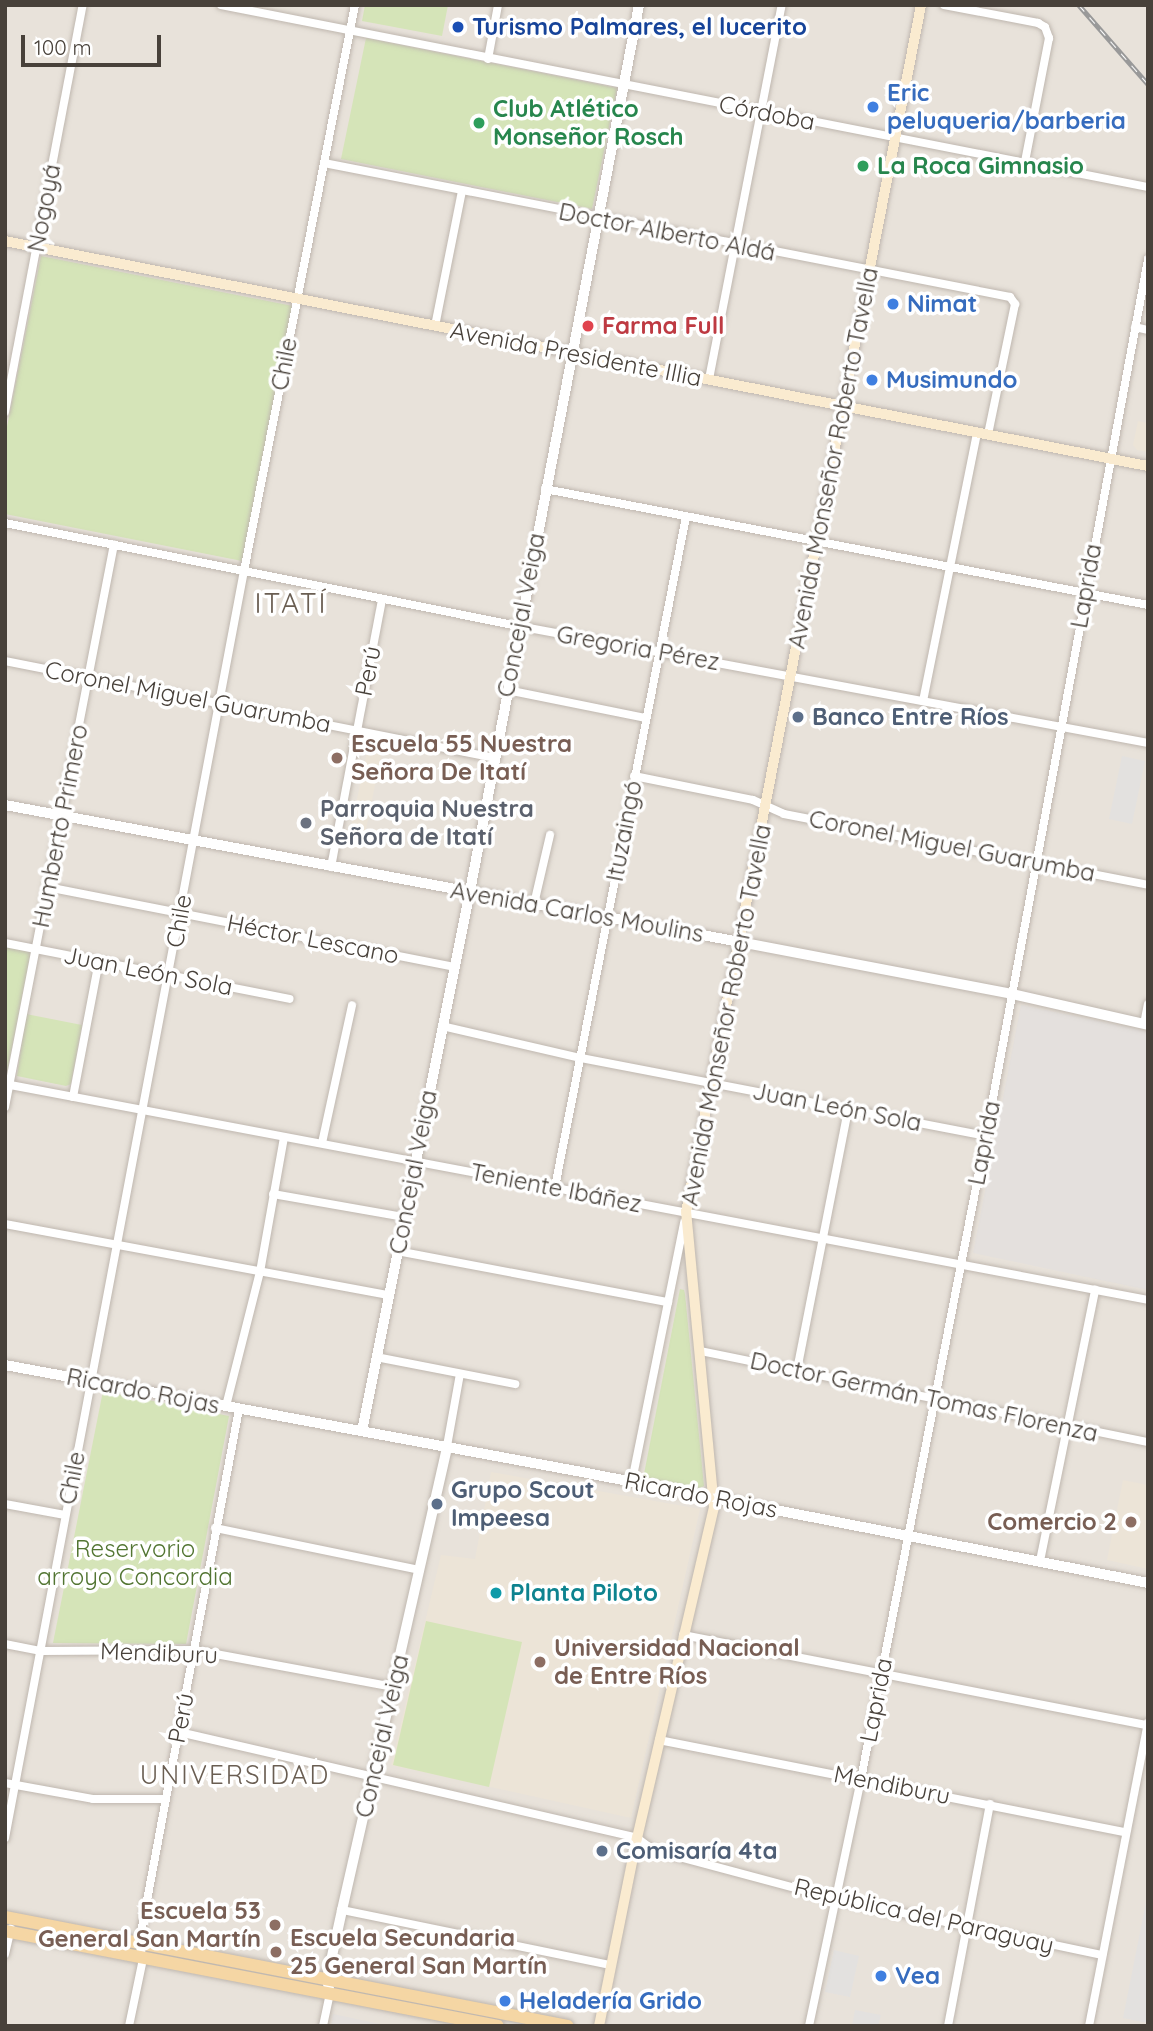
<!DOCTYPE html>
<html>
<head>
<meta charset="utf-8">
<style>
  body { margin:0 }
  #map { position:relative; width:1153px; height:2031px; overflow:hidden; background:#f4f1ec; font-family:Quicksand,sans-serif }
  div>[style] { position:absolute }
  .residential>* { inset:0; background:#e8e2da }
  .industrial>* { inset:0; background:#e4e0dd }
  .education>* { inset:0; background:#ece4d7 }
  .green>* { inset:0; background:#d5e4b8 }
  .parking>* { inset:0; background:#e3e1df }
  .roads { filter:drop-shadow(0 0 2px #bfb7af) drop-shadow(0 0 2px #bfb7af) }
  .minor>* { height:8px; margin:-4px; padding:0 4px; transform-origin:4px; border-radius:4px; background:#fff }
  .tertiary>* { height:10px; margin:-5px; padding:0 5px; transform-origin:5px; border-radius:5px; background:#fff }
  .secondary>* { height:10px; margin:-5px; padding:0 5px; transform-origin:5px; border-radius:5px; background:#faebd0 }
  .primary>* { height:12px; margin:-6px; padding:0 6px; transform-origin:6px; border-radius:6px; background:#f5d6a4 }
  .rail>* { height:5px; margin-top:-2.5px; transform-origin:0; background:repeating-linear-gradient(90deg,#fff 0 8px,#999 0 16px); box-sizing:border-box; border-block:2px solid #999 }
  .dots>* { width:19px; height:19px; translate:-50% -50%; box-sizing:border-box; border:4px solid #fff; border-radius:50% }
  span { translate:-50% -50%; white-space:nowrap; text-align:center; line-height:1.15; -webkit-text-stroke:7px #fff; paint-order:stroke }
  .transit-label { font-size:24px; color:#164399; font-weight:700 }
  .left { translate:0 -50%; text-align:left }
  .shop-label { font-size:24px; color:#366cbe; font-weight:700 }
  .leisure-label { font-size:24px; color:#27864d; font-weight:700 }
  .street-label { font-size:24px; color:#48413a }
  .health-label { font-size:24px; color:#be3a42; font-weight:700 }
  .service-label { font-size:24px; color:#4e5e75; font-weight:700 }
  .education-label { font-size:24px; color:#785e54; font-weight:700 }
  .right { translate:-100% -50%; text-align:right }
  .worship-label { font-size:24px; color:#5b616d; font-weight:700 }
  .park-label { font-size:24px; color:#527532 }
  .culture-label { font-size:24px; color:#0d838f; font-weight:700 }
  .neighbourhood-label { font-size:26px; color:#6a5e52; letter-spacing:2px }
  .quarter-label { font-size:28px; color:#6a5e52; letter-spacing:2px }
  .frame { position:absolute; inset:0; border:7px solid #48413a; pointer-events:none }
  .scale { position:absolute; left:21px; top:35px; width:140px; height:32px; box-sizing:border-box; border:4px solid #48413a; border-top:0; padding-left:9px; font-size:21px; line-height:24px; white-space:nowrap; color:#48413a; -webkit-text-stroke:5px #fff; paint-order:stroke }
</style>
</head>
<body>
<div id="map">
  <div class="residential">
    <div style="clip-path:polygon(5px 5px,1148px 5px,1148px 2026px,5px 2026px)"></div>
  </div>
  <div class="industrial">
    <div style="clip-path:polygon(1021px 1005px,1148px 1031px,1148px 1290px,973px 1253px)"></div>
    <div style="clip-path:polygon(333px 2014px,389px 2026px,331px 2026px)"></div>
  </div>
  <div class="education">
    <div style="clip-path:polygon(1138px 421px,1148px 423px,1148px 452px,1137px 450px,1133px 445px)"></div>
    <div style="clip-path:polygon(370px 738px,384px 741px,362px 849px,347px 846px)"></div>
    <div style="clip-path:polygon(491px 1472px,700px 1509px,631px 1818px,391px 1765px,441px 1555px,475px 1559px)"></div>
    <div style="clip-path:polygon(1123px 1480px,1148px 1485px,1148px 1569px,1107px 1560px)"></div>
  </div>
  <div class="green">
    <div style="clip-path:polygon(365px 5px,448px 5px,442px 36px,362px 21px)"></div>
    <div style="clip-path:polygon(366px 38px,617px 88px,592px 209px,341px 159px)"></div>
    <div style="clip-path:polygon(41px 256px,298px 307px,247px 562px,5px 514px,5px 437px)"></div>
    <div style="clip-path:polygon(5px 946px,31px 951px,7px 1073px,5px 1073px)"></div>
    <div style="clip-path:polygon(26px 1014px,82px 1025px,71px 1084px,66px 1086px,17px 1076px)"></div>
    <div style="clip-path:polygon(680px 1289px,684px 1290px,685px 1294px,704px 1486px,700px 1488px,646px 1478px,644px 1474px)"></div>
    <div style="clip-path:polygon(103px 1391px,229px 1416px,186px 1644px,53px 1643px)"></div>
    <div style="clip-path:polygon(426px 1621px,522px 1642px,489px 1787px,393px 1765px)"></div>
  </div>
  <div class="parking">
    <div style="clip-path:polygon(1122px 756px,1145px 761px,1132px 824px,1109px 819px)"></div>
    <div style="clip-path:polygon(1148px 1892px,1148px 2023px,1123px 2018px)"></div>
    <div style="clip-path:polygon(834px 1950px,859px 1956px,850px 1997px,825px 1992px)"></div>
    <div style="clip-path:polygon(855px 2010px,881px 2015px,878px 2026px,852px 2026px)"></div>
  </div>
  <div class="roads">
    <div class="minor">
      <div style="left:221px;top:5px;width:945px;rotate:11.11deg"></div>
      <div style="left:944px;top:5px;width:96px;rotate:10.8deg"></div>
      <div style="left:1038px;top:23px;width:8px;rotate:30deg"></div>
      <div style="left:1045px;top:27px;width:12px;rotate:70deg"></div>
      <div style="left:1049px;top:38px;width:126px;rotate:101deg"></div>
      <div style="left:488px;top:59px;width:55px;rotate:-79.5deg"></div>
      <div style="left:324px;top:163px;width:699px;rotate:11.05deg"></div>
      <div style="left:1010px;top:297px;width:9px;rotate:54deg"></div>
      <div style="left:1015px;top:304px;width:133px;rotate:101.7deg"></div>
      <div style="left:435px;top:326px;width:138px;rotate:-78.7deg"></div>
      <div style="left:1135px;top:327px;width:13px;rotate:13deg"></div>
      <div style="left:709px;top:379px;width:381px;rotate:-79deg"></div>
      <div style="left:5px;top:412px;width:414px;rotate:-79.2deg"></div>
      <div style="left:545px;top:489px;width:614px;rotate:10.89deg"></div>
      <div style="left:5px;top:523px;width:523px;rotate:11.35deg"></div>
      <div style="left:518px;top:626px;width:641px;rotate:10.52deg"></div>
      <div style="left:5px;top:661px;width:500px;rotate:11.2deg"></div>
      <div style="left:507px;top:690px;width:142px;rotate:11.4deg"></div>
      <div style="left:923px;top:701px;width:274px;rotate:-78.6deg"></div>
      <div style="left:634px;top:776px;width:121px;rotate:11.4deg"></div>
      <div style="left:753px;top:800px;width:34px;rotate:24deg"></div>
      <div style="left:784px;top:814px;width:371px;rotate:11deg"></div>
      <div style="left:331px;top:867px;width:273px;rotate:-79.2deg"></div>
      <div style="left:47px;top:887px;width:415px;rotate:11.1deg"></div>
      <div style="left:534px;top:904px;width:71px;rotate:-76.9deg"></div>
      <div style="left:5px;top:943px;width:290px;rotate:11.1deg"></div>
      <div style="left:1144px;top:1024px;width:20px;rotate:-79deg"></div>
      <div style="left:442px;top:1026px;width:143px;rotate:13deg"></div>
      <div style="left:581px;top:1058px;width:412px;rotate:10.9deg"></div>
      <div style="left:5px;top:1084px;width:1163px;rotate:10.7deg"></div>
      <div style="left:73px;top:1097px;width:138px;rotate:-79.2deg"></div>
      <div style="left:5px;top:1107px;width:573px;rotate:-79.04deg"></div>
      <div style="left:322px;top:1143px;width:141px;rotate:-77.7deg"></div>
      <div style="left:555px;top:1187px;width:683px;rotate:-78.94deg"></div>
      <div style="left:273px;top:1194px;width:132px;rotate:10deg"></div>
      <div style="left:5px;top:1224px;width:390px;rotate:10.5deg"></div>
      <div style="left:397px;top:1251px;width:276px;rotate:10.7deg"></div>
      <div style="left:700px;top:1351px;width:457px;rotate:11.5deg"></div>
      <div style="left:376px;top:1357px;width:142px;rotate:11deg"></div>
      <div style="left:797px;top:1370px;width:265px;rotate:-78.9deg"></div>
      <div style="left:226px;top:1406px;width:138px;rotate:-75.8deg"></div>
      <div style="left:260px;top:1272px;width:137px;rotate:-79.9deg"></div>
      <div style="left:447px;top:1446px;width:73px;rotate:-79.8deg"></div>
      <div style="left:632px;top:1481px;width:264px;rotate:-78.6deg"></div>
      <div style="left:5px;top:1504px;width:61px;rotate:10.4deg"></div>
      <div style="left:215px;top:1528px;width:208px;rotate:11.6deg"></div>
      <div style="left:1040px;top:1561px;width:277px;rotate:-78.5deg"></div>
      <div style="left:683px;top:1635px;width:473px;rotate:11deg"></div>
      <div style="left:5px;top:1644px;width:37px;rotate:11deg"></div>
      <div style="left:41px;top:1651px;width:153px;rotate:-0.4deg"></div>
      <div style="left:194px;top:1650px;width:203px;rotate:10.5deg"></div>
      <div style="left:179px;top:1732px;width:470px;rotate:13deg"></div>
      <div style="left:637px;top:1838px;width:20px;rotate:37deg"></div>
      <div style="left:653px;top:1850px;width:189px;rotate:15deg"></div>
      <div style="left:836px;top:1899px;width:272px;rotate:11.9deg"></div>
      <div style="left:659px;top:1740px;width:475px;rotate:11.2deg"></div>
      <div style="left:5px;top:1783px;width:89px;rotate:10.3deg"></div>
      <div style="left:93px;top:1799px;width:72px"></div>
      <div style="left:5px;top:1838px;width:1289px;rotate:-79.32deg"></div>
      <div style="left:244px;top:571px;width:577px;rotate:-78.9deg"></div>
      <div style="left:342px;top:1910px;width:274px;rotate:11.6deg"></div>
      <div style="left:5px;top:1954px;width:26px;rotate:-77deg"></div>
      <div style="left:129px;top:2026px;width:68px;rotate:-78.2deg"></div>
      <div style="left:143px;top:1959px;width:16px;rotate:-104deg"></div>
      <div style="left:139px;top:1943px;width:543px;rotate:-79.39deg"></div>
      <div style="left:323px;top:2026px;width:33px;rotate:-78deg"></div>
      <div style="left:809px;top:2026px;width:252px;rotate:-78.1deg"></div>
      <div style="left:861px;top:1779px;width:655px;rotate:-79deg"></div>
      <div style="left:986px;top:1136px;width:892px;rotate:-79.53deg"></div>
      <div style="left:948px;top:2026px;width:226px;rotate:-79.3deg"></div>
      <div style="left:1089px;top:2026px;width:309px;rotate:-79deg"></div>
    </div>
    <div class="tertiary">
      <div style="left:5px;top:805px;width:748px;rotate:10.56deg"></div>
      <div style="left:740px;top:942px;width:277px;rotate:10.8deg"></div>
      <div style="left:1012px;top:994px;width:139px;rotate:12.8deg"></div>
      <div style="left:5px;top:1365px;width:592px;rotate:10.51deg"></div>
      <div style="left:587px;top:1473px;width:572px;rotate:11.09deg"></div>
      <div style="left:362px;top:1431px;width:551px;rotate:-78.69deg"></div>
      <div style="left:470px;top:891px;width:902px;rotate:-79.2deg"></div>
      <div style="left:330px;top:1994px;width:15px;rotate:-101deg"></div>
      <div style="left:327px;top:1979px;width:71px;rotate:-77.7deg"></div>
      <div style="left:342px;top:1910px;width:476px;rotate:-77.2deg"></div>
    </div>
    <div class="secondary">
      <div style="left:5px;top:241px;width:1165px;rotate:11.14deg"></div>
      <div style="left:599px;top:2026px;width:192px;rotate:-78.6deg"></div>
      <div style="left:637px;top:1838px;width:340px;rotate:-76.9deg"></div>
      <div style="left:714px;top:1507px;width:296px;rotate:-95.4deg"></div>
      <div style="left:686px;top:1212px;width:1230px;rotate:-78.98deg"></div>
    </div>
    <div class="primary">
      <div style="left:5px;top:1917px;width:573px;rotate:10.96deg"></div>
      <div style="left:5px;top:1931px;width:502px;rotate:10.91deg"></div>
    </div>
  </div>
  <div class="rail">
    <div style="left:1079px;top:5px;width:105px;rotate:48.9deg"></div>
  </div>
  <div class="dots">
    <div style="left:458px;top:27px;background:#1a4fb4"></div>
    <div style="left:873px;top:107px;background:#3f7fe0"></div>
    <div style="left:479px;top:123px;background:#2e9e5b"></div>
    <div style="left:863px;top:166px;background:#2e9e5b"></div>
    <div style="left:893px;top:304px;background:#3f7fe0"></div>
    <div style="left:588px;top:326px;background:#e0444e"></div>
    <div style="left:872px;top:380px;background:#3f7fe0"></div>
    <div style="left:798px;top:717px;background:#5c6f8a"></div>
    <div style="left:337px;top:758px;background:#8d6e63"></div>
    <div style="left:306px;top:823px;background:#6b7280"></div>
    <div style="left:437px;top:1504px;background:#5c6f8a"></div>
    <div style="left:1131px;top:1522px;background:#8d6e63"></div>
    <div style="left:496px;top:1593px;background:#0f9aa8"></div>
    <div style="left:540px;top:1662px;background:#8d6e63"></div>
    <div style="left:602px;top:1851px;background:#5c6f8a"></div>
    <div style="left:275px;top:1925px;background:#8d6e63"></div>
    <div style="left:276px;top:1952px;background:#8d6e63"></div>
    <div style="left:881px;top:1976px;background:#3f7fe0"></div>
    <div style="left:505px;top:2001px;background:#3f7fe0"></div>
  </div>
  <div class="transit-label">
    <span class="left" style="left:472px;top:27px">Turismo Palmares, el lucerito</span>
  </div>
  <div class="shop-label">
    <span class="left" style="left:887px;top:107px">Eric<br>peluqueria/barberia</span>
    <span class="left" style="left:907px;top:304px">Nimat</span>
    <span class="left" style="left:886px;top:380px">Musimundo</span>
    <span class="left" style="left:895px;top:1976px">Vea</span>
    <span class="left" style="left:519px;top:2001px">Heladería Grido</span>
  </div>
  <div class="leisure-label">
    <span class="left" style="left:493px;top:123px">Club Atlético<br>Monseñor Rosch</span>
    <span class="left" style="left:877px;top:166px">La Roca Gimnasio</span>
  </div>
  <div class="street-label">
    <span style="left:767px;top:113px;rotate:11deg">Córdoba</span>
    <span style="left:44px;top:208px;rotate:-79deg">Nogoyá</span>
    <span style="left:667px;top:232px;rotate:11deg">Doctor Alberto Aldá</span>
    <span style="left:576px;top:354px;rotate:11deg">Avenida Presidente Illia</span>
    <span style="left:284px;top:364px;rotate:-79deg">Chile</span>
    <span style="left:833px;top:458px;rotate:-79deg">Avenida Monseñor Roberto Tavella</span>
    <span style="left:1086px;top:586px;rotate:-80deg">Laprida</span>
    <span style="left:521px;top:615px;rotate:-79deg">Concejal Veiga</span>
    <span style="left:638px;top:648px;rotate:10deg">Gregoria Pérez</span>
    <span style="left:368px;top:671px;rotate:-79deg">Perú</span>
    <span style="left:188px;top:697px;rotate:11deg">Coronel Miguel Guarumba</span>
    <span style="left:60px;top:826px;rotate:-79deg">Humberto Primero</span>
    <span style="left:624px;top:831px;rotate:-79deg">Ituzaingó</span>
    <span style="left:952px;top:846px;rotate:11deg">Coronel Miguel Guarumba</span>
    <span style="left:577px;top:912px;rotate:10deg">Avenida Carlos Moulins</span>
    <span style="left:179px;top:921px;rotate:-80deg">Chile</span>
    <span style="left:313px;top:939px;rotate:11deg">Héctor Lescano</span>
    <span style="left:148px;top:971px;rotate:11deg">Juan León Sola</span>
    <span style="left:726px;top:1015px;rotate:-79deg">Avenida Monseñor Roberto Tavella</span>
    <span style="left:837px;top:1107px;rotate:11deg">Juan León Sola</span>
    <span style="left:984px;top:1143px;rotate:-79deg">Laprida</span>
    <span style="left:413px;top:1172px;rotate:-79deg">Concejal Veiga</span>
    <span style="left:556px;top:1188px;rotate:11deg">Teniente Ibáñez</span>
    <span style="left:143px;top:1391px;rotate:11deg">Ricardo Rojas</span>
    <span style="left:924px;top:1397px;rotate:12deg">Doctor Germán Tomas Florenza</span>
    <span style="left:72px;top:1478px;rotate:-79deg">Chile</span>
    <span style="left:701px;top:1495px;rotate:11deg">Ricardo Rojas</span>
    <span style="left:159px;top:1653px;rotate:2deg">Mendiburu</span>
    <span style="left:876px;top:1700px;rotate:-79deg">Laprida</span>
    <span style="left:181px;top:1718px;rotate:-79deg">Perú</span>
    <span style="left:382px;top:1736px;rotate:-77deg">Concejal Veiga</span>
    <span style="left:892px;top:1785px;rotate:11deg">Mendiburu</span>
    <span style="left:924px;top:1916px;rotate:13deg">República del Paraguay</span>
  </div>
  <div class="health-label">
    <span class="left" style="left:602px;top:326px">Farma Full</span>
  </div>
  <div class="service-label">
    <span class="left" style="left:812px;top:717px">Banco Entre Ríos</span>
    <span class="left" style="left:451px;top:1504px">Grupo Scout<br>Impeesa</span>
    <span class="left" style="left:616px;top:1851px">Comisaría 4ta</span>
  </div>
  <div class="education-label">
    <span class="left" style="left:351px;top:758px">Escuela 55 Nuestra<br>Señora De Itatí</span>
    <span class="right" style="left:1117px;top:1522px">Comercio 2</span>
    <span class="left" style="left:554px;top:1662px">Universidad Nacional<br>de Entre Ríos</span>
    <span class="right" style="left:261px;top:1925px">Escuela 53<br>General San Martín</span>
    <span class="left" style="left:290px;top:1952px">Escuela Secundaria<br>25 General San Martín</span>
  </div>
  <div class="worship-label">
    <span class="left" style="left:320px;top:823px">Parroquia Nuestra<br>Señora de Itatí</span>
  </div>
  <div class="park-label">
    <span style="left:135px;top:1563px">Reservorio<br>arroyo Concordia</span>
  </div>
  <div class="culture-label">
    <span class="left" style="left:510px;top:1593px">Planta Piloto</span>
  </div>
  <div class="neighbourhood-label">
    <span style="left:235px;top:1775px">UNIVERSIDAD</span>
  </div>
  <div class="quarter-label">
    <span style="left:291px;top:603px">ITATÍ</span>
  </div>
  <div class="frame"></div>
  <div class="scale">100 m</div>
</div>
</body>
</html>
